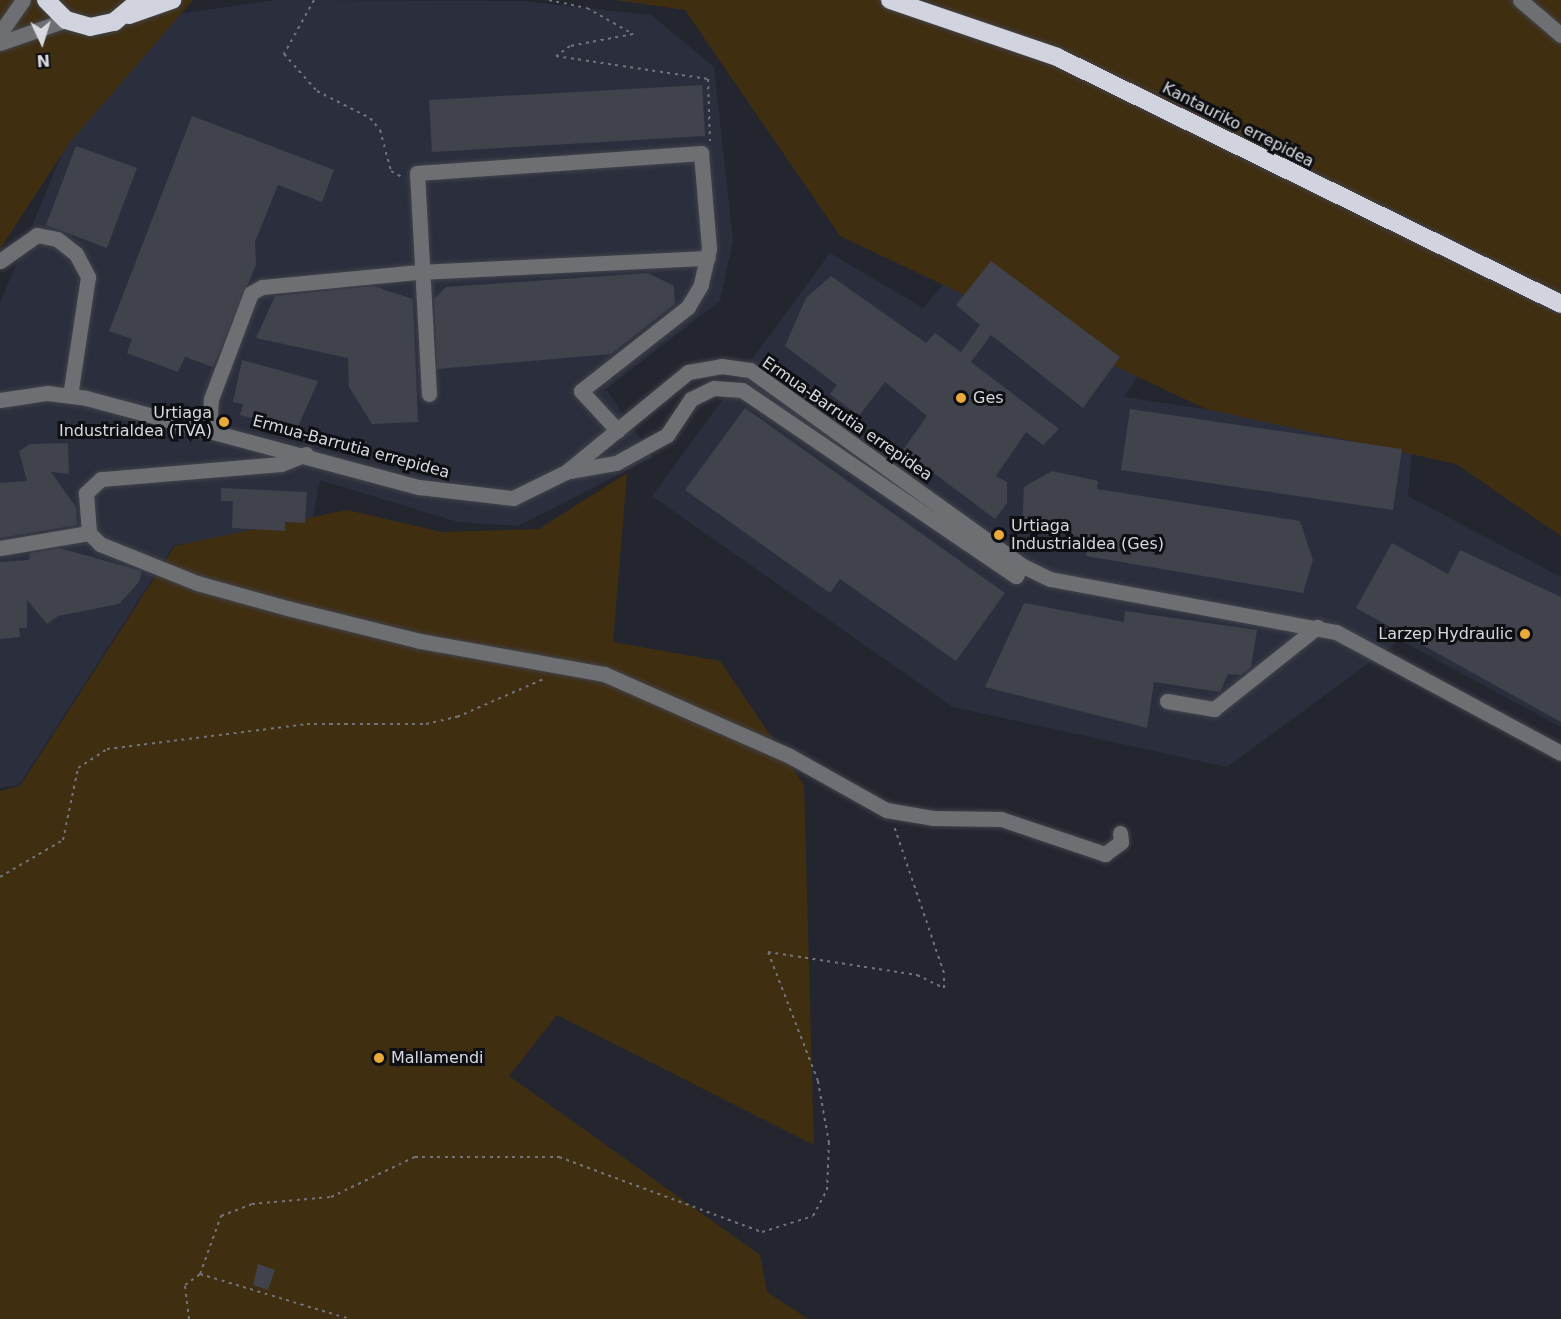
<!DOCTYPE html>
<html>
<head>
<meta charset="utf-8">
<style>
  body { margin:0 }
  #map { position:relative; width:1561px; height:1319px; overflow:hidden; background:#24262f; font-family:"DejaVu Sans",sans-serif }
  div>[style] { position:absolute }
  .built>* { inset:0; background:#2b2f3d }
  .green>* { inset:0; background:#402e11 }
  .building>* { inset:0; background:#40434c }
  .path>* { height:2px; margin-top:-1px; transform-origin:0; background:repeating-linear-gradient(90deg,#72747b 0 3px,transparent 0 7.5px) }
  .roads { filter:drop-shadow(0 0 2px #41434b) drop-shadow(0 0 2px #41434b) }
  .minor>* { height:15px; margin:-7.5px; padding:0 7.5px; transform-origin:7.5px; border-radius:7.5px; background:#6d6f73 }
  .highway>* { height:18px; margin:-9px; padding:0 9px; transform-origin:9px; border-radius:9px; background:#d1d4df }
  .dots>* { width:16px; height:16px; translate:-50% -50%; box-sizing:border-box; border:3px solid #0e0f13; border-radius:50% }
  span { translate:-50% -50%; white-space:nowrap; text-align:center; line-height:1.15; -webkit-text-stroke:6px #0e0f13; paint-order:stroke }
  .street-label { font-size:16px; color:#d7d9de }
  .poi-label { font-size:16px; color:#d7d9de }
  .left { translate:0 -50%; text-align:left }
  .right { translate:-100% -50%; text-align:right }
  .north { position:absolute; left:12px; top:12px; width:60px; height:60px; -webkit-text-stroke:4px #0e0f13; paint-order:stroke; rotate:176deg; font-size:16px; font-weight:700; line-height:24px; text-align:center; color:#d7d9de }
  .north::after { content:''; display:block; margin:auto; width:21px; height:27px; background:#d7d9de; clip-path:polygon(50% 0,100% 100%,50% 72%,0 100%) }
</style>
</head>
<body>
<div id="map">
  <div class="built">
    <div style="clip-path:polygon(276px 0,522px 1px,651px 15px,714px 67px,733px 240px,720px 301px,606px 389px,653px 457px,518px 526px,458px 522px,320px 480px,311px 527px,174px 545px,19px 785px,0 788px,0 303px,84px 101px,157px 17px)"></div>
    <div style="clip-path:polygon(983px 239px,1148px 361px,1124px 397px,1413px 440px,1408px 496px,1561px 577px,1561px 727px,1400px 640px,1227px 767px,953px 707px,652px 496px,830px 253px,923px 308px)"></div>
  </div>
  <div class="green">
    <div style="clip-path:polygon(0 0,193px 0,70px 142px,0 249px)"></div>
    <div style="clip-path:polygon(615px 0,1561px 0,1561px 536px,1456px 464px,1206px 409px,840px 236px,685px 10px)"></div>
    <div style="clip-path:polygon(627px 473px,613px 642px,720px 661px,804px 785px,814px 1145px,557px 1015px,509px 1076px,760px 1255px,767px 1292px,808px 1319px,0 1319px,0 791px,20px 786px,175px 546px,347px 510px,442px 532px,539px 529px)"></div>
  </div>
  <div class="building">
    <div style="clip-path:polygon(702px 85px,705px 136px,432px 152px,429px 100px)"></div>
    <div style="clip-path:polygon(192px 116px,334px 170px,322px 202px,278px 185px,255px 242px,256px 265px,213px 367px,185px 357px,178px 372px,127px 353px,132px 339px,109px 331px)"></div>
    <div style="clip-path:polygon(76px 146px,137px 168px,107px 248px,46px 225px)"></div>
    <div style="clip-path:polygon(991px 261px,1120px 357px,1083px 408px,991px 335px,971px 362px,1059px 429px,1043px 445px,1026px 432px,996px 476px,1007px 482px,1007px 503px,995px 519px,903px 450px,927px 416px,885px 382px,859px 416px,830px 394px,837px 385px,785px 346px,806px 298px,831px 276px,926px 343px,935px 333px,961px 352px,980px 325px,956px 305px)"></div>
    <div style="clip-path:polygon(648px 273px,674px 286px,675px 304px,611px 354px,437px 369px,434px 299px,446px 287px)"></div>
    <div style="clip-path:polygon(373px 286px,413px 299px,418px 422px,372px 424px,349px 387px,348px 358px,256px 338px,275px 296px)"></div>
    <div style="clip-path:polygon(242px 360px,318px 381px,297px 429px,240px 415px,243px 404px,233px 402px)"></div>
    <div style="clip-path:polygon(745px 408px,1005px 593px,956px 661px,840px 579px,830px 593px,685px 490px)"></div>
    <div style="clip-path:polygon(1130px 409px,1402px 449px,1393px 510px,1121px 470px)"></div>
    <div style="clip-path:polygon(68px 443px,69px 474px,51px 472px,76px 507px,77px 525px,0 538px,0 483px,27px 481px,19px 451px,30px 444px)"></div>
    <div style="clip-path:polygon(1052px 471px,1098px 481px,1097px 489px,1300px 521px,1313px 560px,1303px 593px,1086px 556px,1089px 538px,1022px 527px,1024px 487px)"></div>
    <div style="clip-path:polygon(221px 488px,307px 492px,305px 523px,285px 522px,285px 531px,232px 528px,233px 501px,221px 501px)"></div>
    <div style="clip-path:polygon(1392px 543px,1448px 574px,1460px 550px,1561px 597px,1561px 722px,1356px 608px)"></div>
    <div style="clip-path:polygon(59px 548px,142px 571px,139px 582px,119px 604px,58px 616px,47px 624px,27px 600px,27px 628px,19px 628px,20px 637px,0 639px,0 562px,29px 560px,30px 553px)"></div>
    <div style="clip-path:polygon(1024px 603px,1124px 622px,1125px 611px,1257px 630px,1251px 667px,1241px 675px,1228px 674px,1220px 692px,1154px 682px,1147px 728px,985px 687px)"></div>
    <div style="clip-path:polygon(258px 1264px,275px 1270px,268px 1290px,253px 1285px)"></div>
  </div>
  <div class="path">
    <div style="left:314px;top:0;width:62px;rotate:119.1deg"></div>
    <div style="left:284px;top:54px;width:50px;rotate:48.3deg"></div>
    <div style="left:317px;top:91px;width:59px;rotate:27deg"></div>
    <div style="left:370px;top:118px;width:16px;rotate:50deg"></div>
    <div style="left:380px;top:130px;width:42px;rotate:75deg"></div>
    <div style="left:391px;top:171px;width:13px;rotate:29deg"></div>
    <div style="left:549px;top:0;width:39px;rotate:12deg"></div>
    <div style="left:587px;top:8px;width:53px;rotate:29.5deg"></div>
    <div style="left:633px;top:34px;width:64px;rotate:169.2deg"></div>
    <div style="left:570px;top:46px;width:17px;rotate:144deg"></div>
    <div style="left:556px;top:56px;width:154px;rotate:8.6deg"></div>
    <div style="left:708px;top:79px;width:62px;rotate:88.2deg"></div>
    <div style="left:0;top:877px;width:73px;rotate:-30.4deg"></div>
    <div style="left:63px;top:840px;width:74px;rotate:-78.2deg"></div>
    <div style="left:78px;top:768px;width:35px;rotate:-33deg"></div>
    <div style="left:107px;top:749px;width:202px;rotate:-7.1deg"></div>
    <div style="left:307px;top:724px;width:119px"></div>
    <div style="left:426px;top:724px;width:32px;rotate:-13deg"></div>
    <div style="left:457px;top:717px;width:97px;rotate:-23.7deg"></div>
    <div style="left:200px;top:1274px;width:157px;rotate:16.7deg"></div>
    <div style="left:189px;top:1319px;width:34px;rotate:-97deg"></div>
    <div style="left:185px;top:1285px;width:19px;rotate:-36deg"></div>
    <div style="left:200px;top:1274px;width:62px;rotate:-70.1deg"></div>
    <div style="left:221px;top:1216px;width:33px;rotate:-21deg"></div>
    <div style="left:252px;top:1204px;width:79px;rotate:-5.1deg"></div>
    <div style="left:331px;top:1197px;width:93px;rotate:-25.5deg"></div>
    <div style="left:415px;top:1157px;width:144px"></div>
    <div style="left:559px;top:1157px;width:216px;rotate:20.3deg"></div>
    <div style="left:762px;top:1232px;width:53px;rotate:-17.4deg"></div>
    <div style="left:813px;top:1216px;width:30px;rotate:-62deg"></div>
    <div style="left:827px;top:1190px;width:47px;rotate:-87.6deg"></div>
    <div style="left:829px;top:1143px;width:63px;rotate:-100.1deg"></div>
    <div style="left:818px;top:1081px;width:138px;rotate:-111.2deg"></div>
    <div style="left:768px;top:952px;width:151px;rotate:8.8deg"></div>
    <div style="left:917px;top:975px;width:30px;rotate:26deg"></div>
    <div style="left:944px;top:988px;width:15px;rotate:-90deg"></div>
    <div style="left:944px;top:973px;width:155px;rotate:-108.8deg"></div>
  </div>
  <div class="roads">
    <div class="minor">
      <div style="left:1520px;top:0;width:54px;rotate:40.5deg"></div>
      <div style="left:0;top:33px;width:40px;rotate:-55.1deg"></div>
      <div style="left:0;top:43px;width:70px;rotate:-19.2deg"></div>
      <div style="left:0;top:261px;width:45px;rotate:-35.1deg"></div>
      <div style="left:37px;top:235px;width:20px;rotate:11deg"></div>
      <div style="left:57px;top:239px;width:24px;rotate:38deg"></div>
      <div style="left:76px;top:254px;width:26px;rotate:62deg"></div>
      <div style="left:88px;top:277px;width:120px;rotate:98.6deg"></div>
      <div style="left:429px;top:394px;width:221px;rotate:-93.1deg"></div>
      <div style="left:417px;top:173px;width:285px;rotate:-4deg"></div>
      <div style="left:701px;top:153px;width:96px;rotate:85.2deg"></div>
      <div style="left:709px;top:249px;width:37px;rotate:103deg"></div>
      <div style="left:701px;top:285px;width:26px;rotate:121deg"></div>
      <div style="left:688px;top:307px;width:136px;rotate:141.9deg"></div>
      <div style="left:581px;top:391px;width:54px;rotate:47.2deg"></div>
      <div style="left:0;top:400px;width:48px;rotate:-8.5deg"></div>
      <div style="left:47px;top:393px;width:39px;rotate:7deg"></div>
      <div style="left:86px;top:398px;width:345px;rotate:15deg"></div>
      <div style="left:419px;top:487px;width:95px;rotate:6.7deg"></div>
      <div style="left:513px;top:498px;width:59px;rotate:-26.1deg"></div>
      <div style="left:566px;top:472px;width:158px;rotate:-39.3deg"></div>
      <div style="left:688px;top:372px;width:34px;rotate:-10deg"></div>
      <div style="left:721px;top:366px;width:29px;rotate:8deg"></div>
      <div style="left:750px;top:370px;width:334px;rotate:35.7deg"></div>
      <div style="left:1021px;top:565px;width:32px;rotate:26deg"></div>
      <div style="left:1050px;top:579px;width:291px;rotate:10.5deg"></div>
      <div style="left:1336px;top:632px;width:255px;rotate:28.3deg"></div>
      <div style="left:209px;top:428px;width:29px;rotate:-86deg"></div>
      <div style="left:211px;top:399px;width:113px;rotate:-69.3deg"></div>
      <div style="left:251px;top:293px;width:13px;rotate:-29deg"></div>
      <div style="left:262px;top:287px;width:158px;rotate:-5.5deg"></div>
      <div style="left:419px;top:272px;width:289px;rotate:-2.8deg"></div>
      <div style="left:306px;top:454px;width:27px;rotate:158deg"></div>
      <div style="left:281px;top:464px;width:181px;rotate:175.2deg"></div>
      <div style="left:101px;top:479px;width:21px;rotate:137deg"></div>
      <div style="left:86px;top:493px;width:40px;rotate:85.7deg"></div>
      <div style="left:89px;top:533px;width:16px;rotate:45deg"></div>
      <div style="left:100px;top:544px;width:105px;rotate:21.9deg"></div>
      <div style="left:197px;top:583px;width:93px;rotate:15.5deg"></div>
      <div style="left:287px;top:608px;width:137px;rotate:13.9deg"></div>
      <div style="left:420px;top:641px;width:187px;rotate:10.2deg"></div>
      <div style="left:604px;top:674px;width:201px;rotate:23.8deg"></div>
      <div style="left:788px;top:755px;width:112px;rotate:29.3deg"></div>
      <div style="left:886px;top:810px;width:49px;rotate:9.5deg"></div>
      <div style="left:934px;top:818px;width:67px;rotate:0.9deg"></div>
      <div style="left:1001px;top:819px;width:110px;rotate:18.6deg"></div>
      <div style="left:1105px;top:854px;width:20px;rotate:-37deg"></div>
      <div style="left:1121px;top:842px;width:9px;rotate:-96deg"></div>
      <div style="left:569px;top:471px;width:48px;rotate:-9.7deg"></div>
      <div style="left:616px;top:463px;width:58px;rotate:-28.8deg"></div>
      <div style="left:667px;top:435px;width:43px;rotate:-56.3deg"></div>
      <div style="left:691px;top:399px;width:25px;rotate:-26deg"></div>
      <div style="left:714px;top:388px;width:28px;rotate:4deg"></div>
      <div style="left:742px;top:390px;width:331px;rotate:34.2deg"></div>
      <div style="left:1016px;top:576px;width:12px;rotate:-66deg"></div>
      <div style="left:0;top:548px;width:90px;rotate:-9.6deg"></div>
      <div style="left:1167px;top:701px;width:48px;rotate:9.7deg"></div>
      <div style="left:1214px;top:709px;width:132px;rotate:-38.5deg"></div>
    </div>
    <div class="highway">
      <div style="left:46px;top:0;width:28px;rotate:45deg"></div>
      <div style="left:66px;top:20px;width:25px;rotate:16deg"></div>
      <div style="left:90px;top:27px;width:25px;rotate:-12deg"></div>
      <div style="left:114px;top:22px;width:34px;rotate:-40deg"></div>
      <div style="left:890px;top:0;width:176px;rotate:18.8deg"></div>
      <div style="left:1057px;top:57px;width:561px;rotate:26.11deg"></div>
      <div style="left:129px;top:15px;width:46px;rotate:-19.2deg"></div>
    </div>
  </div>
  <div class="dots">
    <div style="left:961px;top:398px;background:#eaaa39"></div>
    <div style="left:224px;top:422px;background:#eaaa39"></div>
    <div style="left:999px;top:535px;background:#eaaa39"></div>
    <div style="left:1525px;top:634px;background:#eaaa39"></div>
    <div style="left:379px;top:1058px;background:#eaaa39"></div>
  </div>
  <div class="street-label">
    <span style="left:1238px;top:125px;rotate:27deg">Kantauriko errepidea</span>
    <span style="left:847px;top:419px;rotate:35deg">Ermua-Barrutia errepidea</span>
    <span style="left:351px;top:447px;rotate:15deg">Ermua-Barrutia errepidea</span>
  </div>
  <div class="poi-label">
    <span class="left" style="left:973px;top:398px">Ges</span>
    <span class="right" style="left:212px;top:422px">Urtiaga<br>Industrialdea (TVA)</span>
    <span class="left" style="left:1011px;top:535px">Urtiaga<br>Industrialdea (Ges)</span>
    <span class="right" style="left:1513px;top:634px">Larzep Hydraulic</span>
    <span class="left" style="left:391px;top:1058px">Mallamendi</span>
  </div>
  <div class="north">N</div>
</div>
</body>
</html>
